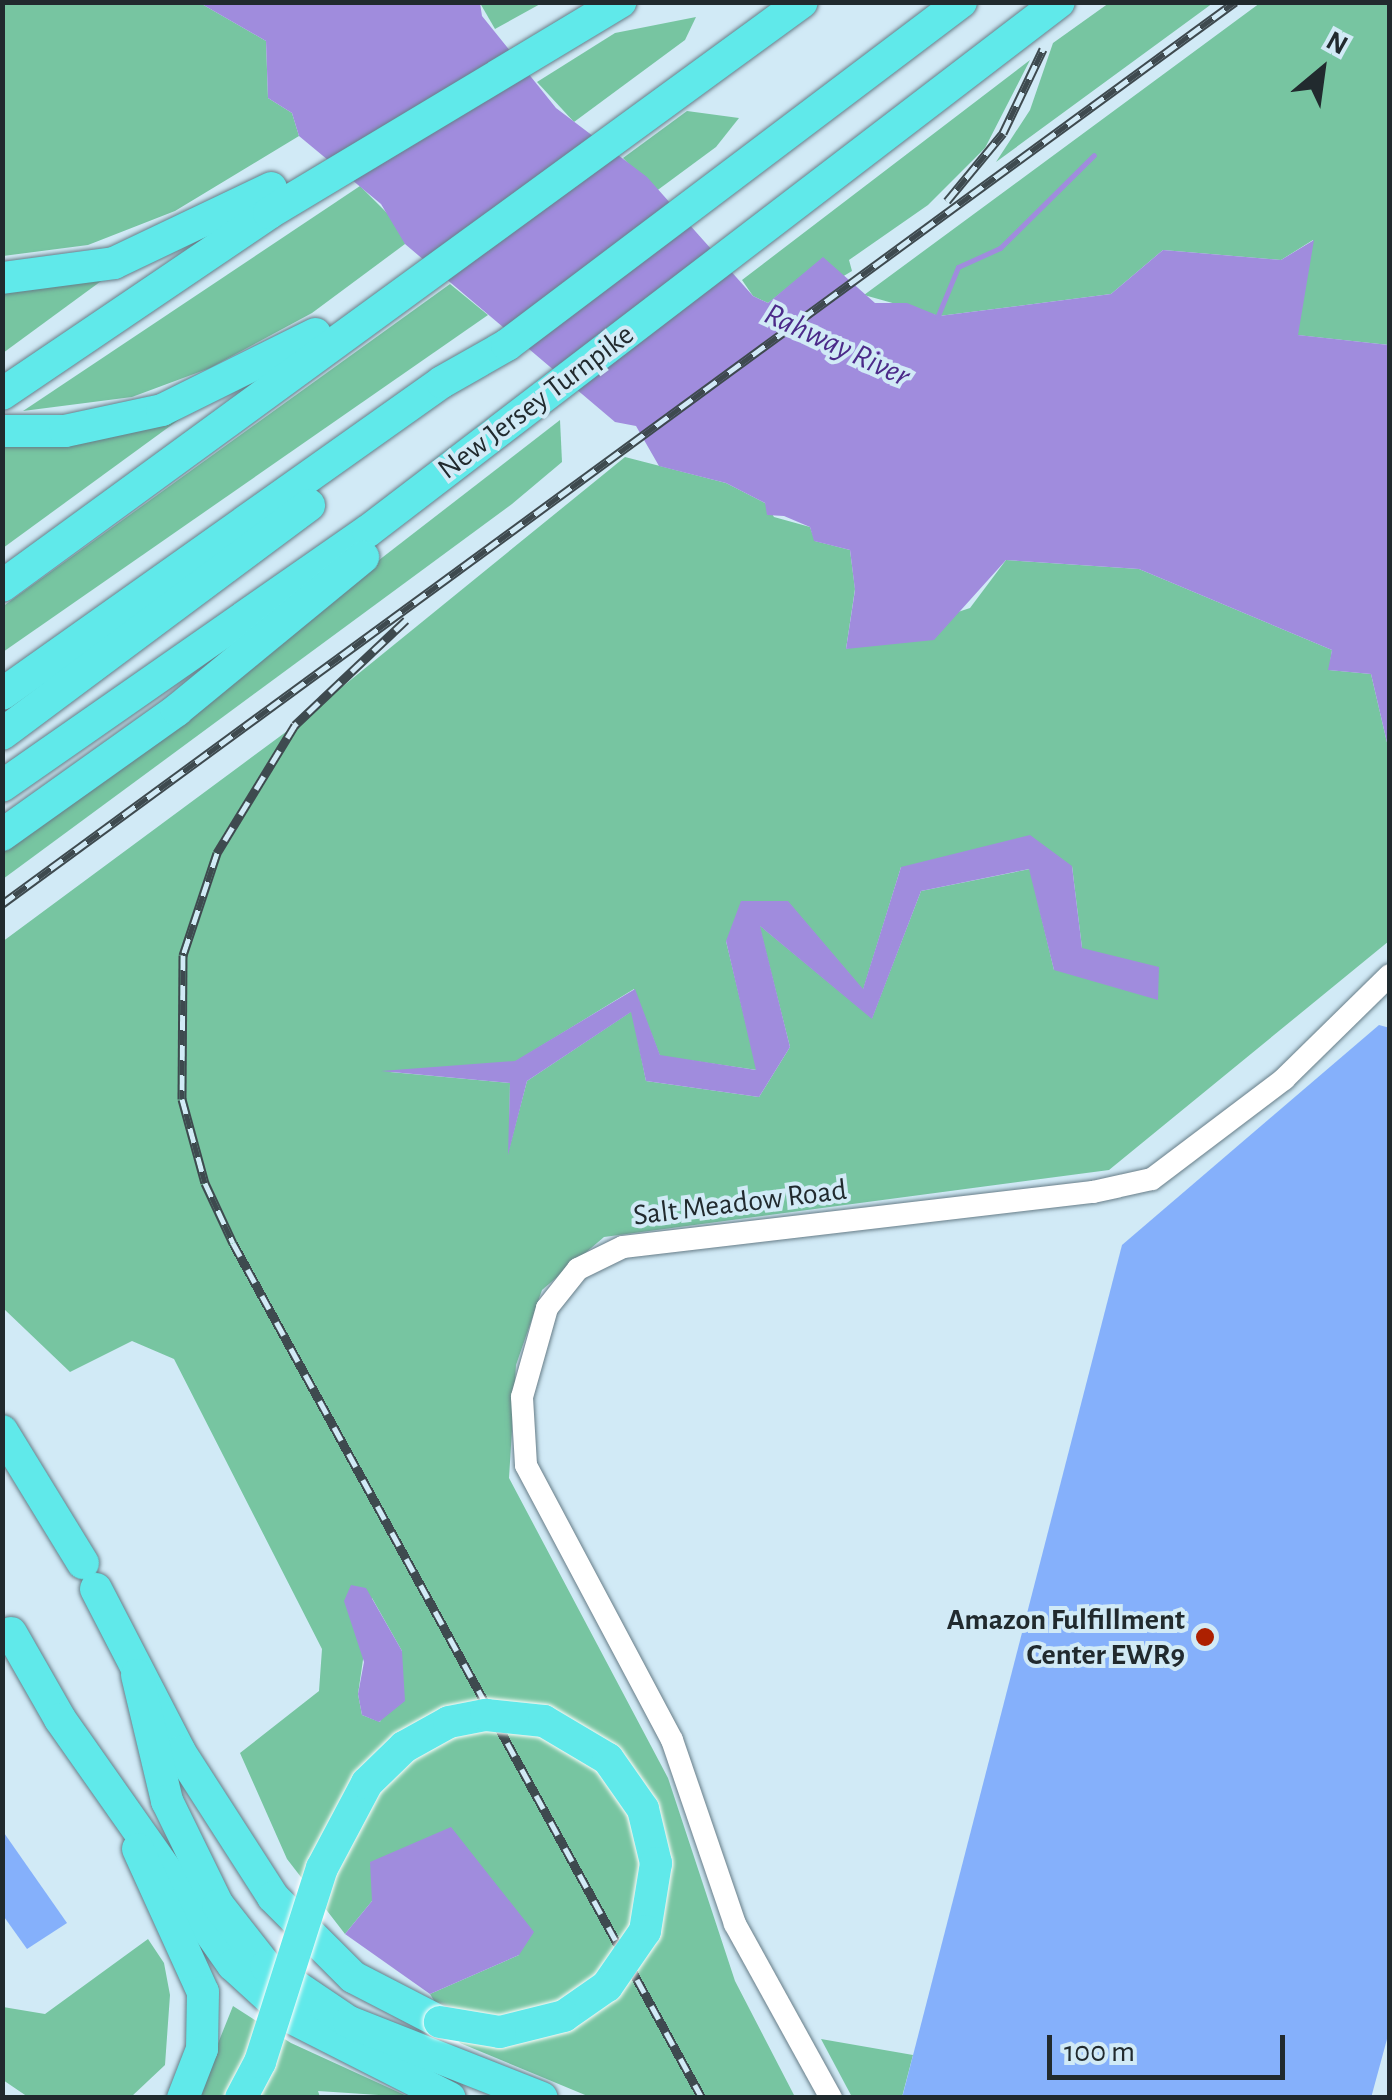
<!DOCTYPE html>
<html>
<head>
<meta charset="utf-8">
<style>
  body { margin:0 }
  #map { position:relative; width:1392px; height:2100px; overflow:hidden; background:#d1eaf6; font-family:"Alegreya Sans",sans-serif }
  div>[style] { position:absolute }
  .green>* { inset:0; background:#77c5a1 }
  .water>* { inset:0; background:#a08cdd }
  .stream>* { height:5px; margin:-2.5px; padding:0 2.5px; transform-origin:2.5px; border-radius:2.5px; background:#a08cdd }
  .building>* { inset:0; background:#85b0fb }
  .roads { filter:drop-shadow(0 0 2px #677d88) drop-shadow(0 0 2px #677d88) }
  .minor>* { height:22px; margin:-11px; padding:0 11px; transform-origin:11px; border-radius:11px; background:#fff }
  .highway>* { height:32px; margin:-16px; padding:0 16px; transform-origin:16px; border-radius:16px; background:#60e9ea }
  .rail>* { height:9px; margin-top:-4.5px; transform-origin:0; background:repeating-linear-gradient(90deg,#d1eaf6 0 15px,#3e4a4f 0 30px); box-sizing:border-box; border-block:2px solid #3e4a4f }
  .bridges { filter:drop-shadow(0 0 2px #fff) drop-shadow(0 0 2px #fff) }
  .highway-bridge>* { height:32px; margin:-16px; padding:0 16px; transform-origin:16px; border-radius:16px; background:#60e9ea }
  .dots>* { width:28px; height:28px; translate:-50% -50%; box-sizing:border-box; border:5px solid #d1eaf6; border-radius:50% }
  span { translate:-50% -50%; white-space:nowrap; text-align:center; line-height:1.15; -webkit-text-stroke:8px #d1eaf6; paint-order:stroke }
  .street-label { font-size:30px; color:#212a2e }
  .poi-label { font-size:30px; color:#212a2e; font-weight:700 }
  .right { translate:-100% -50%; text-align:right }
  .water-label { font-size:32px; color:#4b2a89; font-style:italic }
  .frame { position:absolute; inset:0; border:5px solid #212a2e; pointer-events:none }
  .north { position:absolute; left:1272px; top:20px; width:100px; height:100px; -webkit-text-stroke:8px #d1eaf6; paint-order:stroke; rotate:29deg; font-size:28px; font-weight:700; line-height:40px; text-align:center; color:#212a2e }
  .north::after { content:''; display:block; margin:auto; width:35px; height:45px; background:#212a2e; clip-path:polygon(50% 0,100% 100%,50% 72%,0 100%) }
  .scale { position:absolute; left:1047px; top:2035px; width:238px; height:45px; box-sizing:border-box; border:5px solid #212a2e; border-top:0; padding-left:12px; font-size:30px; line-height:35px; white-space:nowrap; color:#212a2e; -webkit-text-stroke:8px #d1eaf6; paint-order:stroke }
</style>
</head>
<body>
<div id="map">
  <div class="green">
    <div style="clip-path:polygon(2px 3px,200px 3px,266px 41px,268px 98px,292px 113px,299px 136px,175px 211px,88px 245px,3px 256px)"></div>
    <div style="clip-path:polygon(480px 3px,542px 3px,495px 29px)"></div>
    <div style="clip-path:polygon(1109px 3px,1213px 3px,996px 162px,1030px 110px,1053px 43px)"></div>
    <div style="clip-path:polygon(1260px 3px,1389px 3px,1389px 345px,1297px 335px,1313px 240px,1281px 260px,1163px 250px,1111px 294px,939px 316px,864px 295px)"></div>
    <div style="clip-path:polygon(696px 17px,685px 40px,574px 122px,537px 82px,615px 33px)"></div>
    <div style="clip-path:polygon(1030px 60px,985px 148px,928px 205px,849px 260px,852px 271px,842px 277px,806px 273px,768px 303px,753px 296px,742px 280px)"></div>
    <div style="clip-path:polygon(687px 111px,739px 118px,716px 147px,655px 192px,623px 158px)"></div>
    <div style="clip-path:polygon(360px 186px,403px 229px,405px 244px,312px 313px,210px 368px,132px 397px,23px 411px)"></div>
    <div style="clip-path:polygon(108px 276px,3px 353px,2px 281px)"></div>
    <div style="clip-path:polygon(450px 284px,488px 315px,3px 652px,2px 607px)"></div>
    <div style="clip-path:polygon(188px 413px,3px 548px,3px 437px)"></div>
    <div style="clip-path:polygon(560px 420px,562px 462px,512px 504px,3px 879px,3px 851px)"></div>
    <div style="clip-path:polygon(evenodd,625px 457px,726px 483px,765px 503px,774px 517px,810px 527px,815px 541px,850px 550px,855px 589px,846px 649px,970px 608px,1006px 560px,1139px 569px,1332px 650px,1329px 670px,1371px 674px,1389px 751px,1389px 941px,1109px 1170px,604px 1237px,542px 1290px,516px 1365px,509px 1478px,668px 1778px,735px 1981px,795px 2097px,590px 2097px,460px 2043px,430px 1994px,519px 1955px,372px 1901px,345px 1934px,287px 1859px,240px 1753px,319px 1691px,322px 1649px,174px 1359px,132px 1341px,70px 1372px,3px 1308px,2px 942px,294px 726px,625px 457px,1072px 866px,1082px 948px,1054px 970px,1030px 869px,921px 891px,872px 1018px,759px 925px,790px 1047px,759px 1097px,646px 1081px,632px 1011px,527px 1081px,509px 1149px,510px 1083px,390px 1072px,515px 1062px,634px 989px,660px 1056px,757px 1070px,726px 941px,788px 902px,863px 990px,901px 867px,1072px 866px,625px 457px,372px 1598px,402px 1651px,380px 1722px,362px 1715px,358px 1694px,372px 1598px)"></div>
    <div style="clip-path:polygon(148px 1939px,164px 1963px,170px 1995px,165px 2065px,131px 2097px,28px 2097px,3px 2080px,3px 2007px,45px 2014px)"></div>
    <div style="clip-path:polygon(233px 2006px,291px 2043px,409px 2097px,318px 2091px,320px 2097px,196px 2098px)"></div>
    <div style="clip-path:polygon(821px 2039px,913px 2055px,902px 2097px,852px 2097px)"></div>
  </div>
  <div class="water">
    <div style="clip-path:polygon(200px 3px,480px 3px,482px 16px,556px 108px,647px 177px,753px 296px,768px 303px,823px 257px,875px 303px,907px 303px,939px 316px,1111px 294px,1163px 250px,1281px 260px,1314px 240px,1298px 335px,1389px 345px,1389px 751px,1371px 674px,1328px 670px,1332px 650px,1139px 569px,1006px 560px,934px 640px,846px 649px,855px 590px,850px 550px,814px 541px,810px 527px,784px 516px,767px 515px,765px 503px,726px 483px,659px 466px,636px 426px,615px 422px,405px 244px,381px 204px,299px 136px,292px 113px,268px 98px,266px 41px)"></div>
    <div style="clip-path:polygon(1030px 835px,1072px 866px,1082px 948px,1159px 967px,1158px 1000px,1054px 970px,1029px 869px,921px 891px,872px 1019px,760px 926px,790px 1047px,759px 1097px,646px 1081px,631px 1012px,527px 1081px,508px 1155px,510px 1083px,381px 1071px,515px 1061px,635px 989px,660px 1055px,756px 1070px,726px 941px,741px 901px,788px 901px,863px 989px,901px 867px)"></div>
    <div style="clip-path:polygon(351px 1585px,366px 1588px,402px 1651px,405px 1701px,379px 1722px,362px 1715px,358px 1694px,364px 1662px,344px 1601px)"></div>
    <div style="clip-path:polygon(451px 1827px,534px 1932px,519px 1955px,430px 1994px,345px 1934px,372px 1901px,370px 1862px)"></div>
  </div>
  <div class="stream">
    <div style="left:937px;top:318px;width:55px;rotate:-67.6deg"></div>
    <div style="left:958px;top:267px;width:46px;rotate:-24.3deg"></div>
    <div style="left:1000px;top:248px;width:132px;rotate:-44.7deg"></div>
  </div>
  <div class="building">
    <div style="clip-path:polygon(1379px 1025px,1390px 1028px,1390px 2028px,1371px 2098px,902px 2098px,1122px 1245px)"></div>
    <div style="clip-path:polygon(2px 1830px,67px 1923px,27px 1949px,2px 1914px)"></div>
  </div>
  <div class="roads">
    <div class="minor">
      <div style="left:831px;top:2098px;width:199px;rotate:-118.9deg"></div>
      <div style="left:735px;top:1924px;width:194px;rotate:-108.9deg"></div>
      <div style="left:672px;top:1740px;width:311px;rotate:-118deg"></div>
      <div style="left:526px;top:1465px;width:68px;rotate:-93.4deg"></div>
      <div style="left:522px;top:1397px;width:92px;rotate:-74.3deg"></div>
      <div style="left:547px;top:1308px;width:50px;rotate:-51.5deg"></div>
      <div style="left:578px;top:1269px;width:50px;rotate:-26.1deg"></div>
      <div style="left:623px;top:1247px;width:473px;rotate:-6.7deg"></div>
      <div style="left:1093px;top:1192px;width:60px;rotate:-12.4deg"></div>
      <div style="left:1152px;top:1179px;width:166px;rotate:-37.1deg"></div>
      <div style="left:1284px;top:1079px;width:148px;rotate:-44.5deg"></div>
    </div>
    <div class="highway">
      <div style="left:2px;top:278px;width:113px;rotate:-7.6deg"></div>
      <div style="left:114px;top:263px;width:174px;rotate:-25.5deg"></div>
      <div style="left:2px;top:394px;width:323px;rotate:-34.1deg"></div>
      <div style="left:269px;top:213px;width:410px;rotate:-31deg"></div>
      <div style="left:2px;top:431px;width:63px"></div>
      <div style="left:65px;top:431px;width:99px;rotate:-12.2deg"></div>
      <div style="left:162px;top:410px;width:171px;rotate:-26.4deg"></div>
      <div style="left:2px;top:586px;width:990px;rotate:-36.13deg"></div>
      <div style="left:2px;top:694px;width:539px;rotate:-35.34deg"></div>
      <div style="left:442px;top:382px;width:75px;rotate:-29.6deg"></div>
      <div style="left:507px;top:345px;width:569px;rotate:-37.07deg"></div>
      <div style="left:2px;top:734px;width:383px;rotate:-36.7deg"></div>
      <div style="left:2px;top:786px;width:446px;rotate:-34.9deg"></div>
      <div style="left:368px;top:531px;width:870px;rotate:-37.44deg"></div>
      <div style="left:2px;top:835px;width:215px;rotate:-35.5deg"></div>
      <div style="left:177px;top:710px;width:241px;rotate:-39.4deg"></div>
      <div style="left:2px;top:1431px;width:155px;rotate:58.5deg"></div>
      <div style="left:96px;top:1589px;width:183px;rotate:62.7deg"></div>
      <div style="left:180px;top:1752px;width:172px;rotate:57.3deg"></div>
      <div style="left:273px;top:1897px;width:113px;rotate:45deg"></div>
      <div style="left:353px;top:1977px;width:98px;rotate:27.3deg"></div>
      <div style="left:11px;top:1633px;width:99px;rotate:60.3deg"></div>
      <div style="left:60px;top:1719px;width:301px;rotate:54.9deg"></div>
      <div style="left:233px;top:1965px;width:77px;rotate:42.4deg"></div>
      <div style="left:290px;top:2017px;width:179px;rotate:26.9deg"></div>
      <div style="left:137px;top:1675px;width:130px;rotate:76.6deg"></div>
      <div style="left:167px;top:1801px;width:116px;rotate:63.9deg"></div>
      <div style="left:218px;top:1905px;width:78px;rotate:51.8deg"></div>
      <div style="left:266px;top:1966px;width:100px;rotate:34deg"></div>
      <div style="left:349px;top:2022px;width:207px;rotate:21.5deg"></div>
      <div style="left:138px;top:1849px;width:157px;rotate:65.6deg"></div>
      <div style="left:203px;top:1992px;width:57px;rotate:91deg"></div>
      <div style="left:202px;top:2049px;width:53px;rotate:111.2deg"></div>
    </div>
  </div>
  <div class="rail">
    <div style="left:947px;top:201px;width:88px;rotate:-50.5deg"></div>
    <div style="left:1003px;top:133px;width:93px;rotate:-64.5deg"></div>
    <div style="left:406px;top:620px;width:153px;rotate:136.6deg"></div>
    <div style="left:295px;top:725px;width:150px;rotate:121.4deg"></div>
    <div style="left:217px;top:853px;width:108px;rotate:108.4deg"></div>
    <div style="left:183px;top:955px;width:144px;rotate:90.4deg"></div>
    <div style="left:182px;top:1099px;width:87px;rotate:74.7deg"></div>
    <div style="left:205px;top:1183px;width:66px;rotate:65deg"></div>
    <div style="left:233px;top:1243px;width:975px;rotate:61.25deg"></div>
    <div style="left:2px;top:904px;width:1528px;rotate:-36.19deg"></div>
  </div>
  <div class="bridges">
    <div class="highway-bridge">
      <div style="left:241px;top:2098px;width:41px;rotate:-62.2deg"></div>
      <div style="left:260px;top:2062px;width:204px;rotate:-72.3deg"></div>
      <div style="left:322px;top:1868px;width:96px;rotate:-62.1deg"></div>
      <div style="left:367px;top:1783px;width:52px;rotate:-44.2deg"></div>
      <div style="left:404px;top:1747px;width:51px;rotate:-29.1deg"></div>
      <div style="left:449px;top:1722px;width:38px;rotate:-11deg"></div>
      <div style="left:486px;top:1715px;width:58px;rotate:5.9deg"></div>
      <div style="left:544px;top:1721px;width:74px;rotate:30.7deg"></div>
      <div style="left:608px;top:1759px;width:61px;rotate:55deg"></div>
      <div style="left:643px;top:1809px;width:56px;rotate:76.5deg"></div>
      <div style="left:656px;top:1863px;width:69px;rotate:99.2deg"></div>
      <div style="left:645px;top:1931px;width:67px;rotate:124.6deg"></div>
      <div style="left:607px;top:1986px;width:52px;rotate:145.1deg"></div>
      <div style="left:564px;top:2016px;width:66px;rotate:166deg"></div>
      <div style="left:500px;top:2032px;width:61px;rotate:-170.5deg"></div>
    </div>
  </div>
  <div class="dots">
    <div style="left:1205px;top:1637px;background:#ad2000"></div>
  </div>
  <div class="street-label">
    <span style="left:536px;top:402px;rotate:-37deg">New Jersey Turnpike</span>
    <span style="left:740px;top:1203px;rotate:-7deg">Salt Meadow Road</span>
  </div>
  <div class="poi-label">
    <span class="right" style="left:1185px;top:1637px">Amazon Fulfillment<br>Center EWR9</span>
  </div>
  <div class="water-label">
    <span style="left:837px;top:345px;rotate:25deg">Rahway River</span>
  </div>
  <div class="frame"></div>
  <div class="north">N</div>
  <div class="scale">100 m</div>
</div>
</body>
</html>
